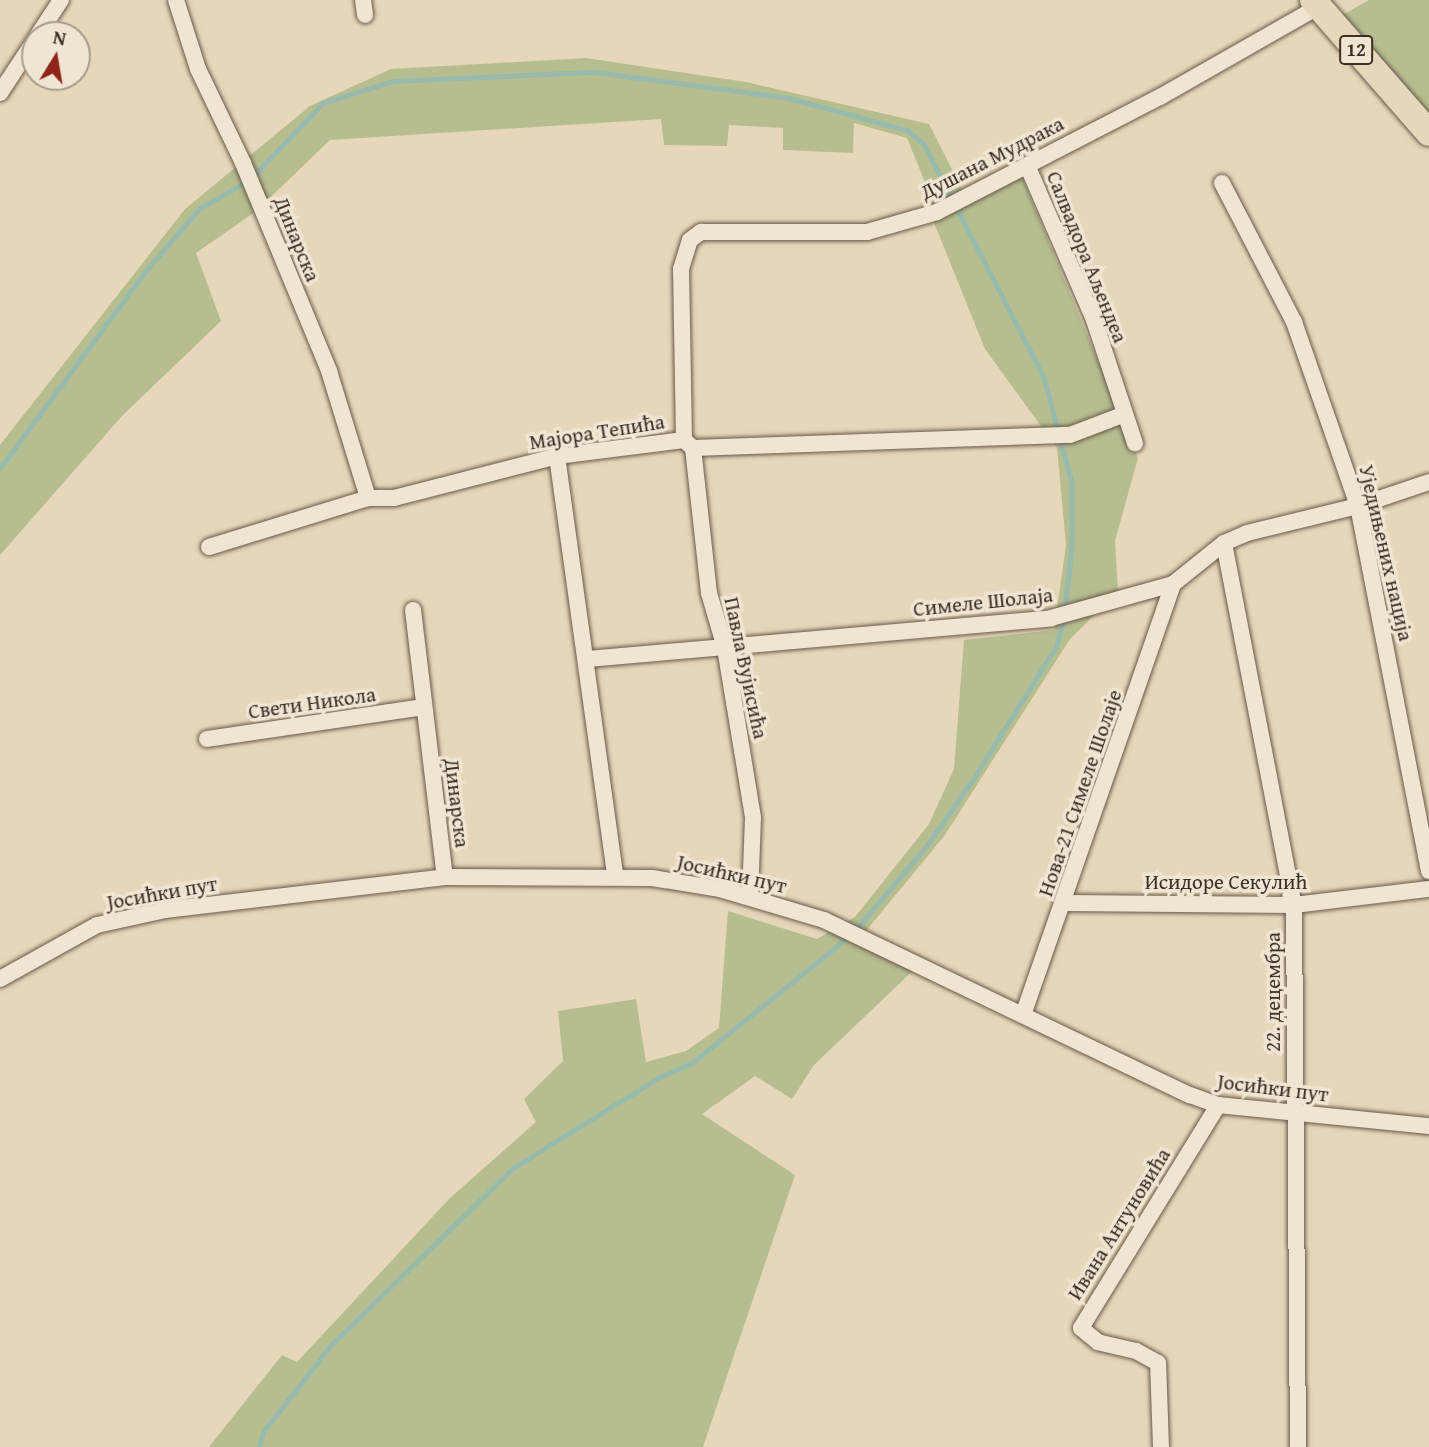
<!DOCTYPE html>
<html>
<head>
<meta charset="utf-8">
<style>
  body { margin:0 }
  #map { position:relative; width:1429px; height:1447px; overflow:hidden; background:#e7d7ba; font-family:"Gentium Book Plus",serif }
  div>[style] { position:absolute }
  .green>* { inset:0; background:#b6be8f }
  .stream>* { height:4.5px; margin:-2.25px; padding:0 2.25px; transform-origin:2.25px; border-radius:2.25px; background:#97baad }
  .roads { filter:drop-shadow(0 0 2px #68594b) drop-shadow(0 0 2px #68594b) }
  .minor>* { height:16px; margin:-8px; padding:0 8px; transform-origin:8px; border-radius:8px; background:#efe5d2 }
  .primary>* { height:26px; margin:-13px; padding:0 13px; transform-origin:13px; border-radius:13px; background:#e7d7ba }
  span { translate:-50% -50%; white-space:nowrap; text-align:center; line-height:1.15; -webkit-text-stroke:7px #efe5d2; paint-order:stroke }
  .shield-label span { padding:2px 5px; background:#efe5d2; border:2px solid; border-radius:5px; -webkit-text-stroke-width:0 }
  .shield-label { font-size:19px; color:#3e2f26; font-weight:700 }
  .street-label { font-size:21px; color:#3e2f26 }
  .north { position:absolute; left:21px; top:21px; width:70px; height:70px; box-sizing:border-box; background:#efe5d2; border:2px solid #a89c8d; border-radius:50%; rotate:11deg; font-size:19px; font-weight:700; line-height:28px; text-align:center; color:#3e2f26 }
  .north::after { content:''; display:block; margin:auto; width:24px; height:32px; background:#8f2418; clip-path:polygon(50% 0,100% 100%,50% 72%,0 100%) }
</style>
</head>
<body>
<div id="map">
  <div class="green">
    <div style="clip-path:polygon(1369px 0,1429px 0,1429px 131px,1328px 23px)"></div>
    <div style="clip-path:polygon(586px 58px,746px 82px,929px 124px,966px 197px,1019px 170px,1138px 458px,1115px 541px,1118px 592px,1070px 639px,945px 835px,861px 937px,919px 965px,814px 1065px,792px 1099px,755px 1076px,702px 1114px,795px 1175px,703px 1447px,209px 1447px,282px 1355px,297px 1362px,450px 1198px,536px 1122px,524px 1099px,563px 1061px,558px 1011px,636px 999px,646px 1062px,686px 1051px,719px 1028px,728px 911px,817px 939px,855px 917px,929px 824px,954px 769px,964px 640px,1054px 630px,1066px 545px,1057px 448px,985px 349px,931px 215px,937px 212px,907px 138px,854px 123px,853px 153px,783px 150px,783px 128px,729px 125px,727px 146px,664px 145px,661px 119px,330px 140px,255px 212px,196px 253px,221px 321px,122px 416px,0 555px,0 445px,185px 209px,310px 106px,391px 69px)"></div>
  </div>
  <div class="stream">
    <div style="left:252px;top:177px;width:103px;rotate:-46.2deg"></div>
    <div style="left:323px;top:103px;width:73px;rotate:-17.4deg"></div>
    <div style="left:393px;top:81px;width:202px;rotate:-2.6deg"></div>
    <div style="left:595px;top:72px;width:196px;rotate:7.6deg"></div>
    <div style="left:789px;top:98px;width:122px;rotate:15.2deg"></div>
    <div style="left:907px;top:130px;width:22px;rotate:39deg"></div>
    <div style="left:924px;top:144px;width:262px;rotate:62.8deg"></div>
    <div style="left:1044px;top:377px;width:110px;rotate:75.2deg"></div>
    <div style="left:1072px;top:483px;width:64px;rotate:90deg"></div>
    <div style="left:1072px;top:547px;width:62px;rotate:96.4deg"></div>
    <div style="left:0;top:468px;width:250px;rotate:-53.5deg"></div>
    <div style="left:149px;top:267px;width:78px;rotate:-49.2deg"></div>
    <div style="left:200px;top:208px;width:53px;rotate:-29.5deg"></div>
    <div style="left:854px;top:932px;width:115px;rotate:-49.9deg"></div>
    <div style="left:928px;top:844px;width:83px;rotate:-55.3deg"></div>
    <div style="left:975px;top:776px;width:152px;rotate:-57.9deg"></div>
    <div style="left:1056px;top:647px;width:30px;rotate:-75deg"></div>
    <div style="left:259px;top:1447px;width:17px;rotate:-73deg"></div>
    <div style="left:264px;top:1431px;width:109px;rotate:-52.1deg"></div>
    <div style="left:331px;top:1345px;width:254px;rotate:-44.2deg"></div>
    <div style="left:513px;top:1168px;width:171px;rotate:-31.8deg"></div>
    <div style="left:658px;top:1078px;width:37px;rotate:-24deg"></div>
    <div style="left:692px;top:1063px;width:201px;rotate:-38.9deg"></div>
  </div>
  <div class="roads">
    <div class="minor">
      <div style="left:176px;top:0;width:72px;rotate:72.3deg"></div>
      <div style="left:198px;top:69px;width:104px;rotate:64.4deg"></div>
      <div style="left:243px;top:163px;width:225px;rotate:67.5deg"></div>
      <div style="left:329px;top:371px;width:133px;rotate:72.9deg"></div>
      <div style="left:363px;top:0;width:15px;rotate:82deg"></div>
      <div style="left:38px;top:35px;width:42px;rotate:-56.7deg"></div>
      <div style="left:0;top:93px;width:64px;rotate:-56.6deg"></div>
      <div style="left:1027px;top:165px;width:169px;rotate:66.6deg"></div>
      <div style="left:1094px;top:320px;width:130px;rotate:71.6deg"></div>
      <div style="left:1222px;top:183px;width:157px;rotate:62.6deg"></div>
      <div style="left:1294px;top:322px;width:195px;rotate:70.8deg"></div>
      <div style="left:1358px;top:506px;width:372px;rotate:79deg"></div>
      <div style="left:684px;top:440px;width:171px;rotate:-91deg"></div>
      <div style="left:681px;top:269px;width:30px;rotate:-73deg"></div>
      <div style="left:690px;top:240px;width:14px;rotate:-36deg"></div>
      <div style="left:701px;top:232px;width:166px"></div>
      <div style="left:867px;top:232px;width:73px;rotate:-15.9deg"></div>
      <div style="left:937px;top:212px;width:251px;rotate:-27.3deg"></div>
      <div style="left:1160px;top:97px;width:182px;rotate:-29.7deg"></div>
      <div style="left:693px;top:448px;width:146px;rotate:83.7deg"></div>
      <div style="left:709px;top:593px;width:57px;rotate:73.8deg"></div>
      <div style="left:725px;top:648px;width:172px;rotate:80.6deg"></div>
      <div style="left:753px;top:818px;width:78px;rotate:92.2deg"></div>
      <div style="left:557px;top:456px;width:423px;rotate:82.1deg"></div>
      <div style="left:1224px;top:543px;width:369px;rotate:79.1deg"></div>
      <div style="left:1294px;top:905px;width:542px;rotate:89.58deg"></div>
      <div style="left:209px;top:547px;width:166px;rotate:-17.1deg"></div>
      <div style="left:368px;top:498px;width:26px"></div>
      <div style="left:394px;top:498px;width:168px;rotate:-14.4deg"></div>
      <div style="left:557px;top:456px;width:128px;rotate:-7.2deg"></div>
      <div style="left:684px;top:440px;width:12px;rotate:42deg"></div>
      <div style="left:693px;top:448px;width:377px;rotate:-2deg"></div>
      <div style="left:1070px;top:435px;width:56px;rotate:-21deg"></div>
      <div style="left:413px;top:610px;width:269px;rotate:83.2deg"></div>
      <div style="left:587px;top:659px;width:466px;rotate:-5deg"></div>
      <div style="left:1051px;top:618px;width:127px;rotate:-15.6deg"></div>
      <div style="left:1173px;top:584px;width:65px;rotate:-38.8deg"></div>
      <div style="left:1224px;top:543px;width:25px;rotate:-23deg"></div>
      <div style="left:1247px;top:533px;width:114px;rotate:-13.7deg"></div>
      <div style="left:1358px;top:506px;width:75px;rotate:-18.7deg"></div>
      <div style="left:207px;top:739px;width:218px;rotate:-8.4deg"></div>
      <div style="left:1065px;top:903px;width:229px;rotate:0.5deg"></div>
      <div style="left:1294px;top:905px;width:136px;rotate:-6.8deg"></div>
      <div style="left:0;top:979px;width:111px;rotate:-29.1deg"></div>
      <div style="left:97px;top:925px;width:70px;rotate:-12.4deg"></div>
      <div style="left:165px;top:910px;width:282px;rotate:-6.7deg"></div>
      <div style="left:445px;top:877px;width:207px;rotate:0.3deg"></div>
      <div style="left:652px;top:878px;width:69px;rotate:9.2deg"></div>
      <div style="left:720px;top:889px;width:109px;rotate:16.6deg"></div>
      <div style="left:824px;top:920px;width:406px;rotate:25.6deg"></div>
      <div style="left:1190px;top:1095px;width:30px;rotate:20deg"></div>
      <div style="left:1218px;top:1105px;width:212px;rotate:5.7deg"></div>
      <div style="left:1023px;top:1015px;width:456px;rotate:-70.8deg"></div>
      <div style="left:1161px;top:1447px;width:84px;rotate:-92deg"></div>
      <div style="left:1158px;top:1363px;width:25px;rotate:-151deg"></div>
      <div style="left:1136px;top:1351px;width:39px;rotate:-167deg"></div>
      <div style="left:1098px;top:1342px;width:22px;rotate:-141deg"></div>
      <div style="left:1081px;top:1328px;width:262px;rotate:-58.4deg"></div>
    </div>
    <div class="primary">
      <div style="left:1313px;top:0;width:176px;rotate:48.9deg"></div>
    </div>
  </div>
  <div class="shield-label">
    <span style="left:1356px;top:50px">12</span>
  </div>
  <div class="street-label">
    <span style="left:992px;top:158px;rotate:-27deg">Душана Мудрака</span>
    <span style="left:297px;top:239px;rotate:68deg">Динарска</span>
    <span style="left:1087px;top:257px;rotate:68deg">Салвадора Аљендеа</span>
    <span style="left:597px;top:432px;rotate:-9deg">Мајора Тепића</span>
    <span style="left:1386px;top:553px;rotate:77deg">Уједињених нација</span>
    <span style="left:983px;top:602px;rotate:-6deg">Симеле Шолаја</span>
    <span style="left:746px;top:668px;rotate:78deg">Павла Вујисића</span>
    <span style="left:312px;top:703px;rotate:-8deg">Свети Никола</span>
    <span style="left:1080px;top:793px;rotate:-71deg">Нова-21 Симеле Шолаје</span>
    <span style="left:457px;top:803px;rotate:83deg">Динарска</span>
    <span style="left:732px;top:874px;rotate:13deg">Јосићки пут</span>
    <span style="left:1226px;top:882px">Исидоре Секулић</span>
    <span style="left:162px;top:893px;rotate:-10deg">Јосићки пут</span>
    <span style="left:1273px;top:992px;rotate:-90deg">22. децембра</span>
    <span style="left:1273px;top:1088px;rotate:7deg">Јосићки пут</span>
    <span style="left:1119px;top:1224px;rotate:-58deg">Ивана Антуновића</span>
  </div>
  <div class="north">N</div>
</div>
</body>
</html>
